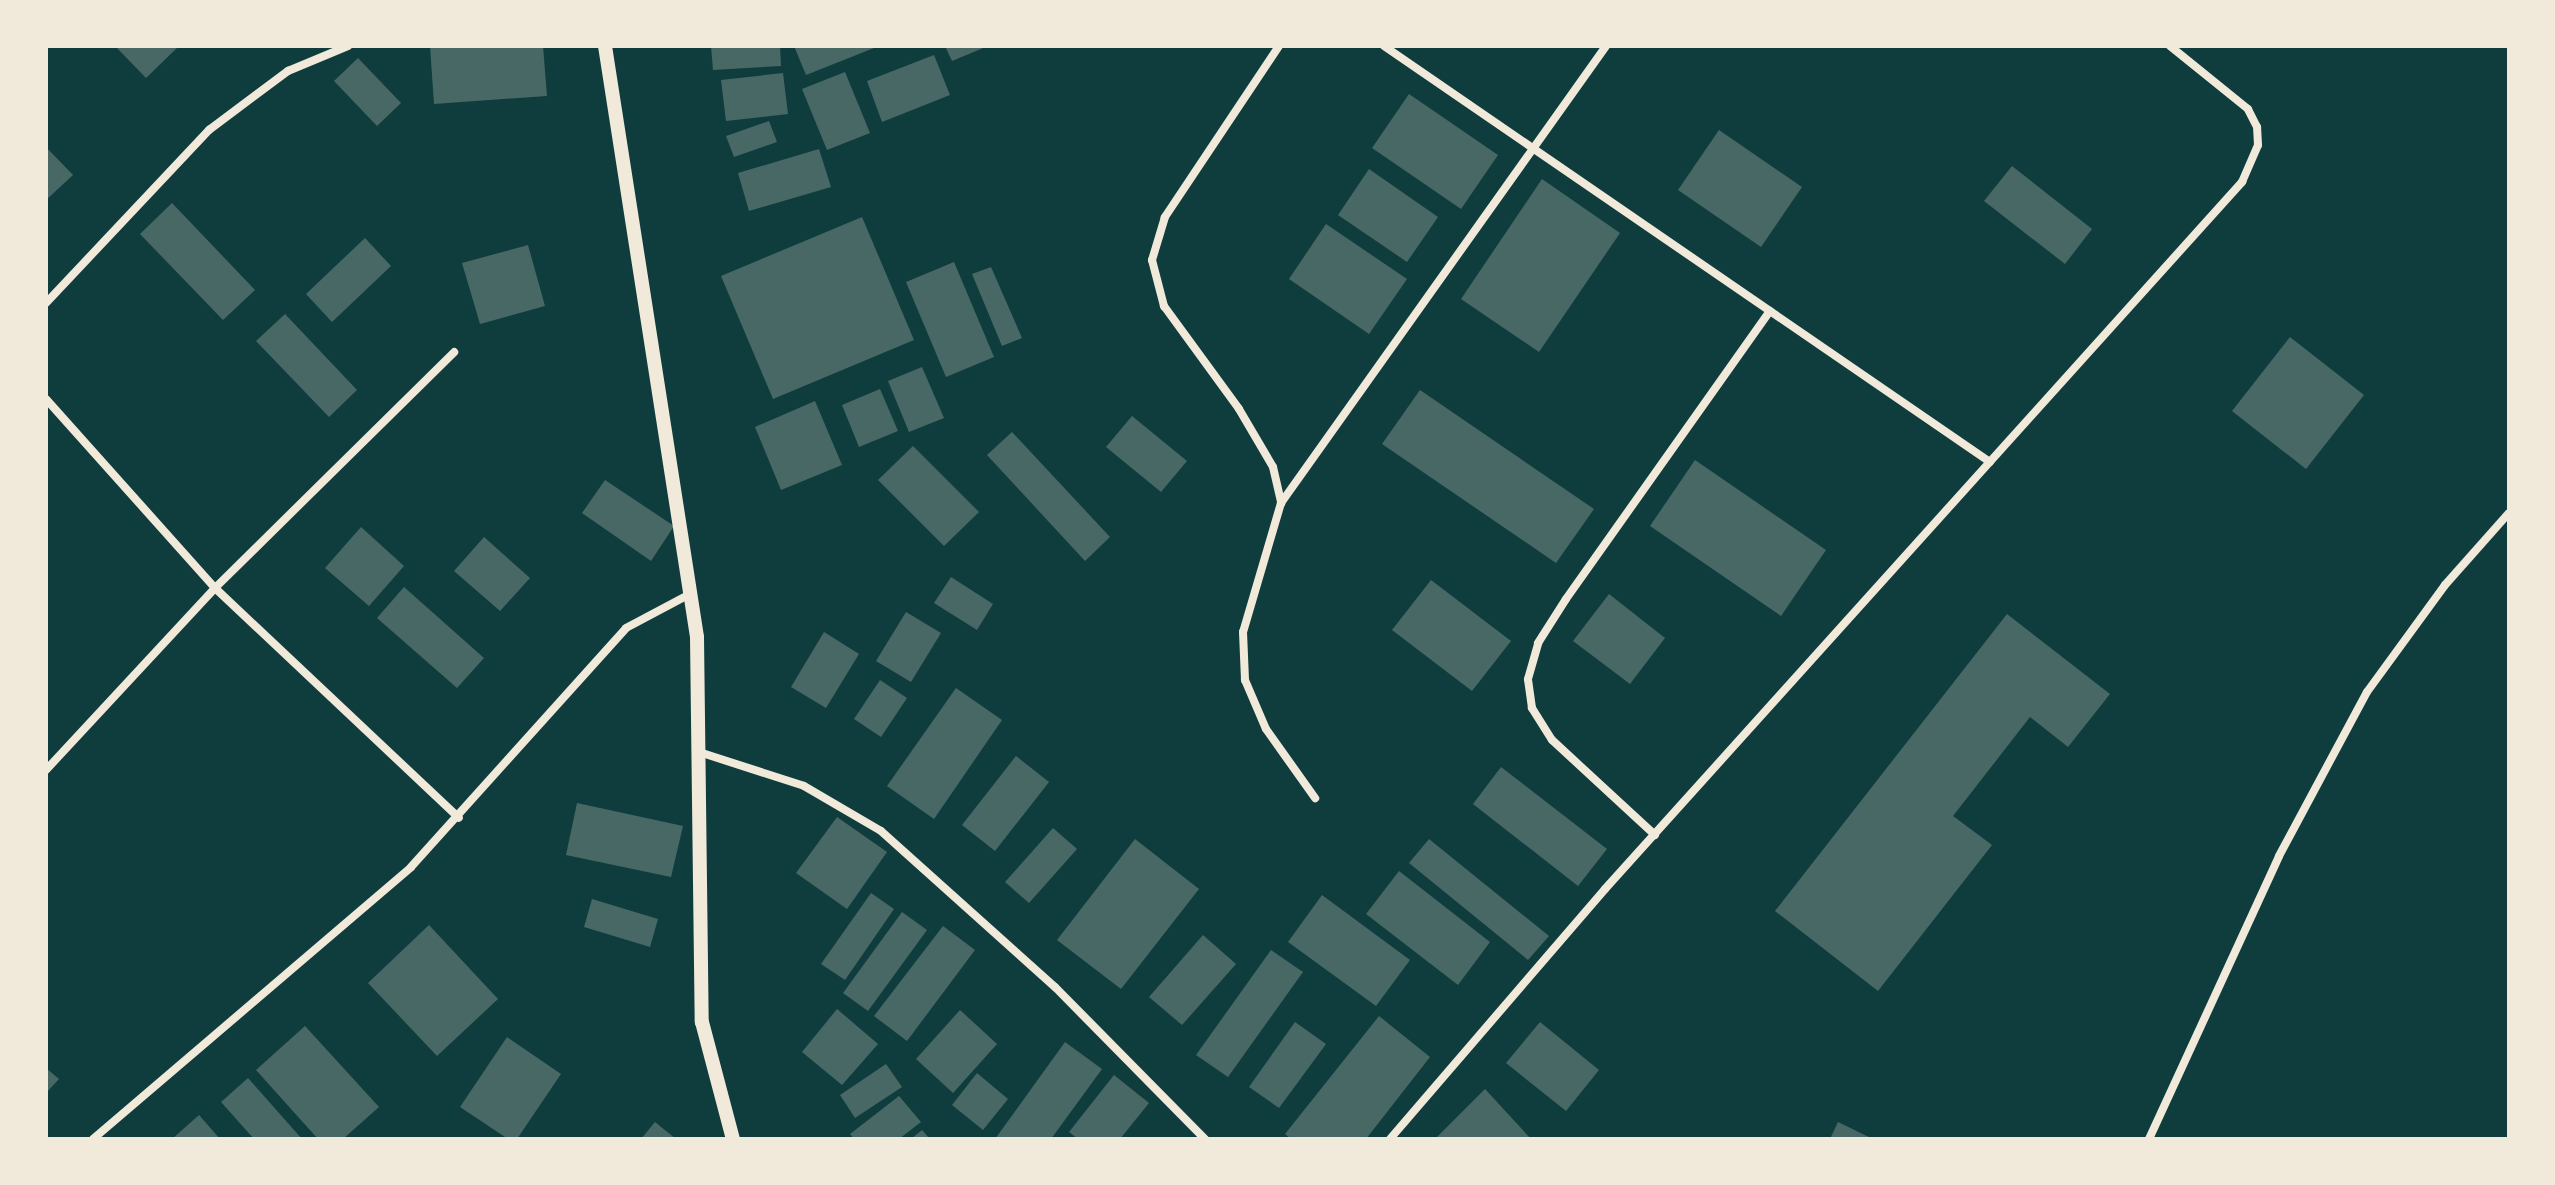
<!DOCTYPE html>
<html>
<head>
<meta charset="utf-8">
<style>
  body { margin:0 }
  #map { position:relative; width:2555px; height:1185px; overflow:hidden; background:#0f3d3e; font-family:"DM Sans",sans-serif }
  div>[style] { position:absolute }
  .building>* { inset:0; background:#486865 }
  .minor>* { height:8px; margin:-4px; padding:0 4px; transform-origin:4px; border-radius:4px; background:#f1e9da }
  .tertiary>* { height:14px; margin:-7px; padding:0 7px; transform-origin:7px; border-radius:7px; background:#f1e9da }
  span { translate:-50% -50%; white-space:nowrap; text-align:center; line-height:1.15; -webkit-text-stroke:6px #f1e9da; paint-order:stroke }
  .frame { position:absolute; inset:0; border:48px solid #f1e9da; pointer-events:none }
</style>
</head>
<body>
<div id="map">
  <div class="building">
    <div style="clip-path:polygon(115px 46px,179px 46px,146px 78px)"></div>
    <div style="clip-path:polygon(430px 46px,543px 46px,547px 96px,434px 104px)"></div>
    <div style="clip-path:polygon(711px 46px,780px 46px,781px 66px,713px 70px)"></div>
    <div style="clip-path:polygon(794px 46px,879px 46px,806px 75px)"></div>
    <div style="clip-path:polygon(945px 46px,988px 46px,952px 61px)"></div>
    <div style="clip-path:polygon(934px 55px,950px 95px,882px 122px,867px 81px)"></div>
    <div style="clip-path:polygon(358px 58px,401px 103px,377px 126px,334px 81px)"></div>
    <div style="clip-path:polygon(845px 72px,870px 133px,827px 150px,802px 89px)"></div>
    <div style="clip-path:polygon(783px 73px,788px 114px,726px 121px,721px 80px)"></div>
    <div style="clip-path:polygon(1409px 94px,1498px 155px,1461px 209px,1372px 148px)"></div>
    <div style="clip-path:polygon(769px 121px,777px 142px,734px 157px,726px 136px)"></div>
    <div style="clip-path:polygon(1719px 130px,1802px 187px,1761px 247px,1678px 190px)"></div>
    <div style="clip-path:polygon(46px 147px,73px 175px,46px 200px)"></div>
    <div style="clip-path:polygon(819px 149px,831px 187px,749px 211px,738px 173px)"></div>
    <div style="clip-path:polygon(2012px 166px,2092px 229px,2065px 264px,1984px 201px)"></div>
    <div style="clip-path:polygon(1369px 169px,1438px 217px,1407px 262px,1338px 215px)"></div>
    <div style="clip-path:polygon(1542px 179px,1620px 233px,1539px 352px,1461px 299px)"></div>
    <div style="clip-path:polygon(172px 203px,255px 290px,223px 320px,140px 234px)"></div>
    <div style="clip-path:polygon(862px 217px,914px 340px,773px 399px,721px 276px)"></div>
    <div style="clip-path:polygon(1326px 224px,1407px 279px,1369px 334px,1289px 279px)"></div>
    <div style="clip-path:polygon(365px 238px,391px 266px,332px 322px,306px 294px)"></div>
    <div style="clip-path:polygon(528px 245px,545px 306px,480px 324px,462px 263px)"></div>
    <div style="clip-path:polygon(954px 262px,994px 357px,946px 377px,906px 282px)"></div>
    <div style="clip-path:polygon(991px 267px,1022px 338px,1002px 346px,972px 274px)"></div>
    <div style="clip-path:polygon(285px 314px,357px 390px,329px 417px,256px 341px)"></div>
    <div style="clip-path:polygon(2290px 337px,2364px 395px,2306px 469px,2232px 411px)"></div>
    <div style="clip-path:polygon(922px 367px,944px 418px,909px 432px,888px 381px)"></div>
    <div style="clip-path:polygon(880px 389px,898px 431px,859px 447px,842px 405px)"></div>
    <div style="clip-path:polygon(1420px 390px,1594px 509px,1556px 563px,1382px 444px)"></div>
    <div style="clip-path:polygon(815px 401px,842px 465px,781px 490px,755px 427px)"></div>
    <div style="clip-path:polygon(1132px 416px,1187px 461px,1161px 492px,1106px 447px)"></div>
    <div style="clip-path:polygon(1012px 432px,1110px 537px,1085px 561px,987px 455px)"></div>
    <div style="clip-path:polygon(913px 446px,979px 512px,944px 546px,878px 480px)"></div>
    <div style="clip-path:polygon(1695px 460px,1826px 550px,1781px 616px,1650px 526px)"></div>
    <div style="clip-path:polygon(605px 480px,674px 526px,651px 561px,582px 513px)"></div>
    <div style="clip-path:polygon(361px 527px,404px 566px,369px 606px,325px 568px)"></div>
    <div style="clip-path:polygon(484px 537px,530px 578px,500px 611px,454px 571px)"></div>
    <div style="clip-path:polygon(951px 577px,993px 604px,977px 630px,934px 603px)"></div>
    <div style="clip-path:polygon(1431px 580px,1511px 641px,1472px 691px,1392px 630px)"></div>
    <div style="clip-path:polygon(404px 587px,484px 658px,457px 688px,377px 618px)"></div>
    <div style="clip-path:polygon(1609px 594px,1665px 638px,1630px 684px,1573px 641px)"></div>
    <div style="clip-path:polygon(906px 612px,941px 633px,911px 682px,876px 661px)"></div>
    <div style="clip-path:polygon(2007px 614px,2110px 694px,2068px 747px,2030px 717px,1953px 816px,1992px 845px,1878px 991px,1775px 911px)"></div>
    <div style="clip-path:polygon(824px 632px,859px 654px,826px 708px,791px 687px)"></div>
    <div style="clip-path:polygon(880px 680px,907px 698px,881px 737px,854px 719px)"></div>
    <div style="clip-path:polygon(956px 688px,1002px 720px,934px 819px,887px 786px)"></div>
    <div style="clip-path:polygon(1016px 756px,1049px 782px,995px 851px,962px 825px)"></div>
    <div style="clip-path:polygon(1501px 767px,1607px 849px,1578px 886px,1473px 804px)"></div>
    <div style="clip-path:polygon(577px 803px,683px 826px,671px 877px,566px 855px)"></div>
    <div style="clip-path:polygon(837px 817px,887px 852px,847px 909px,796px 873px)"></div>
    <div style="clip-path:polygon(1053px 828px,1077px 849px,1029px 903px,1005px 882px)"></div>
    <div style="clip-path:polygon(1135px 839px,1199px 889px,1121px 989px,1057px 940px)"></div>
    <div style="clip-path:polygon(1429px 839px,1549px 936px,1528px 960px,1409px 863px)"></div>
    <div style="clip-path:polygon(1399px 871px,1490px 942px,1458px 985px,1366px 914px)"></div>
    <div style="clip-path:polygon(871px 893px,894px 909px,845px 980px,821px 964px)"></div>
    <div style="clip-path:polygon(1322px 895px,1410px 960px,1376px 1006px,1288px 942px)"></div>
    <div style="clip-path:polygon(592px 899px,658px 919px,650px 947px,584px 927px)"></div>
    <div style="clip-path:polygon(902px 912px,927px 930px,868px 1011px,843px 993px)"></div>
    <div style="clip-path:polygon(429px 925px,498px 999px,437px 1056px,368px 983px)"></div>
    <div style="clip-path:polygon(943px 926px,975px 950px,907px 1041px,874px 1016px)"></div>
    <div style="clip-path:polygon(1203px 935px,1236px 964px,1182px 1025px,1149px 997px)"></div>
    <div style="clip-path:polygon(1271px 950px,1303px 972px,1228px 1077px,1196px 1055px)"></div>
    <div style="clip-path:polygon(837px 1009px,878px 1044px,842px 1085px,802px 1052px)"></div>
    <div style="clip-path:polygon(960px 1010px,997px 1044px,953px 1093px,916px 1059px)"></div>
    <div style="clip-path:polygon(1379px 1016px,1430px 1057px,1366px 1139px,1291px 1139px,1285px 1134px)"></div>
    <div style="clip-path:polygon(1295px 1022px,1326px 1044px,1279px 1108px,1249px 1087px)"></div>
    <div style="clip-path:polygon(1540px 1022px,1599px 1070px,1566px 1111px,1506px 1063px)"></div>
    <div style="clip-path:polygon(305px 1026px,379px 1107px,343px 1139px,318px 1139px,256px 1070px)"></div>
    <div style="clip-path:polygon(507px 1037px,561px 1074px,517px 1139px,508px 1139px,460px 1107px)"></div>
    <div style="clip-path:polygon(1065px 1042px,1102px 1069px,1051px 1139px,995px 1139px)"></div>
    <div style="clip-path:polygon(886px 1064px,902px 1087px,855px 1118px,840px 1095px)"></div>
    <div style="clip-path:polygon(46px 1068px,59px 1079px,46px 1093px)"></div>
    <div style="clip-path:polygon(977px 1073px,1008px 1099px,983px 1130px,952px 1105px)"></div>
    <div style="clip-path:polygon(1114px 1075px,1149px 1103px,1120px 1139px,1078px 1139px,1069px 1132px)"></div>
    <div style="clip-path:polygon(248px 1078px,302px 1139px,254px 1139px,221px 1102px)"></div>
    <div style="clip-path:polygon(1485px 1089px,1531px 1139px,1435px 1139px)"></div>
    <div style="clip-path:polygon(899px 1096px,921px 1122px,899px 1139px,854px 1139px,850px 1134px)"></div>
    <div style="clip-path:polygon(199px 1115px,220px 1139px,172px 1139px)"></div>
    <div style="clip-path:polygon(655px 1122px,676px 1139px,641px 1139px)"></div>
    <div style="clip-path:polygon(1838px 1122px,1873px 1139px,1830px 1139px)"></div>
    <div style="clip-path:polygon(922px 1130px,930px 1139px,911px 1139px)"></div>
  </div>
  <div class="minor">
    <div style="left:1279px;top:46px;width:206px;rotate:123.7deg"></div>
    <div style="left:1165px;top:217px;width:45px;rotate:106.8deg"></div>
    <div style="left:1152px;top:260px;width:48px;rotate:75.4deg"></div>
    <div style="left:1164px;top:306px;width:127px;rotate:53.9deg"></div>
    <div style="left:1239px;top:409px;width:67px;rotate:59.6deg"></div>
    <div style="left:1273px;top:467px;width:37px;rotate:77deg"></div>
    <div style="left:1281px;top:503px;width:134px;rotate:106.4deg"></div>
    <div style="left:1243px;top:632px;width:48px;rotate:87.6deg"></div>
    <div style="left:1245px;top:680px;width:53px;rotate:66.8deg"></div>
    <div style="left:1266px;top:729px;width:85px;rotate:54.6deg"></div>
    <div style="left:1384px;top:46px;width:735px;rotate:34.47deg"></div>
    <div style="left:46px;top:303px;width:238px;rotate:-46.7deg"></div>
    <div style="left:209px;top:130px;width:99px;rotate:-36.8deg"></div>
    <div style="left:288px;top:71px;width:65px;rotate:-22.6deg"></div>
    <div style="left:46px;top:399px;width:254px;rotate:48.2deg"></div>
    <div style="left:215px;top:588px;width:335px;rotate:43.3deg"></div>
    <div style="left:1281px;top:503px;width:561px;rotate:-54.58deg"></div>
    <div style="left:699px;top:752px;width:110px;rotate:17.9deg"></div>
    <div style="left:804px;top:786px;width:89px;rotate:30.3deg"></div>
    <div style="left:881px;top:831px;width:234px;rotate:41.9deg"></div>
    <div style="left:1055px;top:987px;width:214px;rotate:45.4deg"></div>
    <div style="left:46px;top:770px;width:248px;rotate:-47.1deg"></div>
    <div style="left:215px;top:588px;width:336px;rotate:-44.6deg"></div>
    <div style="left:1655px;top:835px;width:140px;rotate:-137.3deg"></div>
    <div style="left:1552px;top:740px;width:38px;rotate:-122deg"></div>
    <div style="left:1532px;top:708px;width:29px;rotate:-98deg"></div>
    <div style="left:1528px;top:679px;width:37px;rotate:-74deg"></div>
    <div style="left:1538px;top:643px;width:52px;rotate:-57.5deg"></div>
    <div style="left:1566px;top:599px;width:353px;rotate:-54.7deg"></div>
    <div style="left:93px;top:1139px;width:418px;rotate:-40.5deg"></div>
    <div style="left:411px;top:867px;width:321px;rotate:-48deg"></div>
    <div style="left:626px;top:628px;width:72px;rotate:-28deg"></div>
    <div style="left:1390px;top:1139px;width:330px;rotate:-49.3deg"></div>
    <div style="left:1605px;top:889px;width:952px;rotate:-47.98deg"></div>
    <div style="left:2242px;top:182px;width:40px;rotate:-66.6deg"></div>
    <div style="left:2258px;top:145px;width:18px;rotate:-93deg"></div>
    <div style="left:2257px;top:127px;width:20px;rotate:-117deg"></div>
    <div style="left:2248px;top:109px;width:100px;rotate:-141.1deg"></div>
    <div style="left:2149px;top:1139px;width:311px;rotate:-65.3deg"></div>
    <div style="left:2279px;top:856px;width:186px;rotate:-61.8deg"></div>
    <div style="left:2367px;top:692px;width:132px;rotate:-53.9deg"></div>
    <div style="left:2445px;top:585px;width:96px;rotate:-48.4deg"></div>
  </div>
  <div class="tertiary">
    <div style="left:605px;top:46px;width:598px;rotate:81.15deg"></div>
    <div style="left:697px;top:637px;width:385px;rotate:89.3deg"></div>
    <div style="left:702px;top:1022px;width:121px;rotate:75.2deg"></div>
  </div>
  <div class="frame"></div>
</div>
</body>
</html>
